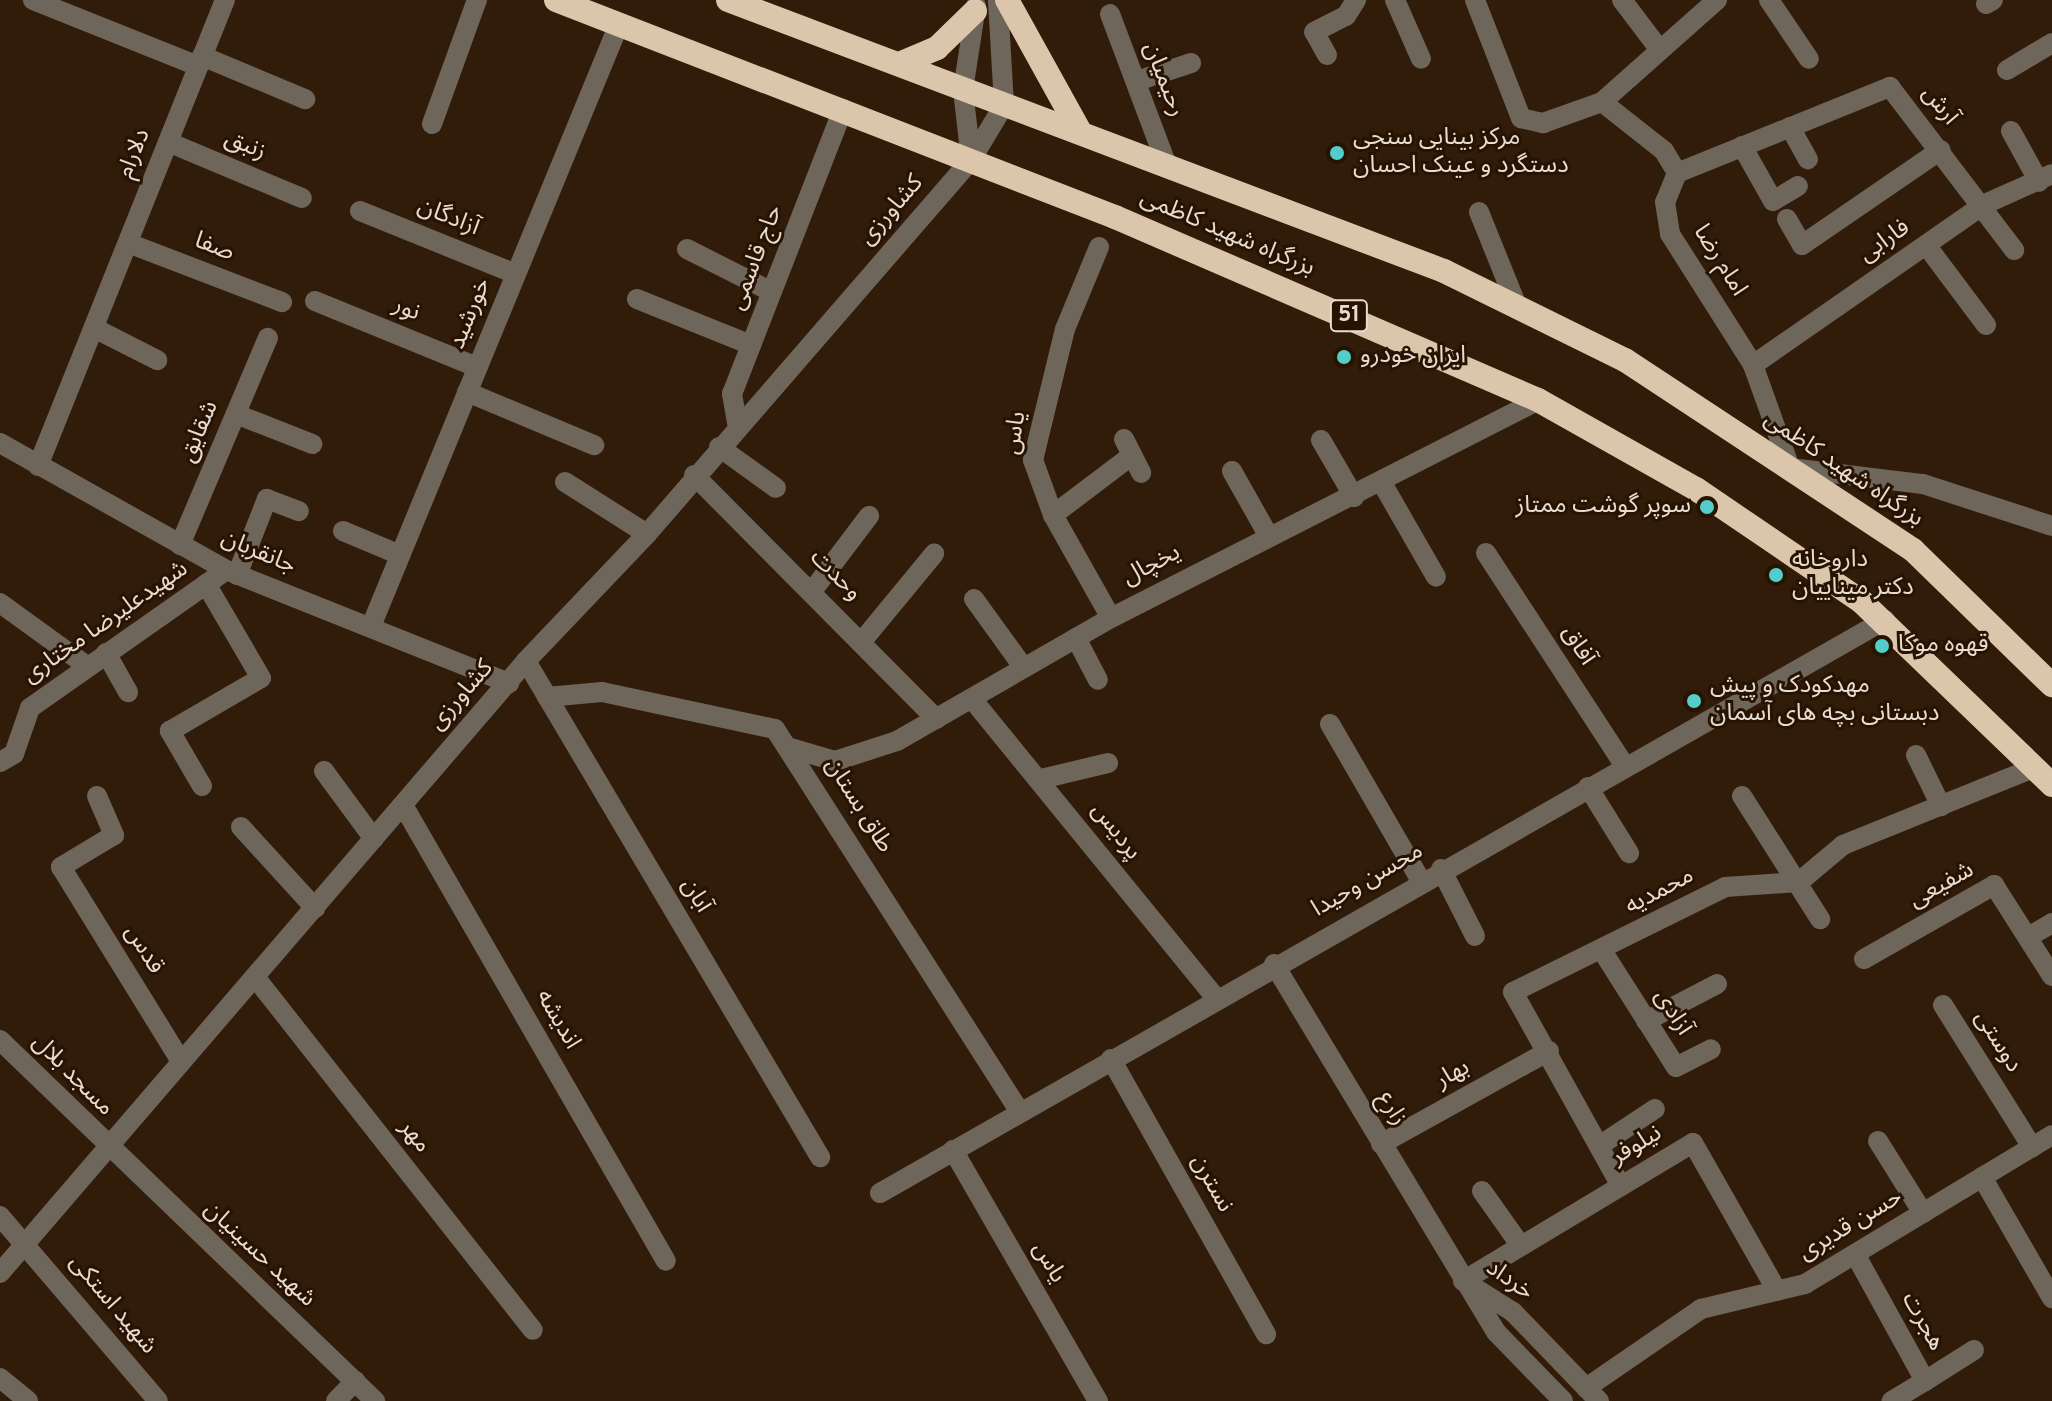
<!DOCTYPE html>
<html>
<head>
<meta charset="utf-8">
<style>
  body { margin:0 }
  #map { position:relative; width:2052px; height:1401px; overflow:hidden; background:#311c09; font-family:Overpass,"Noto Sans Arabic",sans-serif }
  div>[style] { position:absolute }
  .minor>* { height:20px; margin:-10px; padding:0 10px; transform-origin:10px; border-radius:10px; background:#6f665b }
  .highway>* { height:24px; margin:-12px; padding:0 12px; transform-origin:12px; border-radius:12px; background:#dcc6ab }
  .dots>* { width:22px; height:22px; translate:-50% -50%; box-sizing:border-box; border:4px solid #261302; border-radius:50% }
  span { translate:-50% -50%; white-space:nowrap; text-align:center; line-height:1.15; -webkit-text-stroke:6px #261302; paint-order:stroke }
  .shield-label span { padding:2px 6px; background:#261302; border:2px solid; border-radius:6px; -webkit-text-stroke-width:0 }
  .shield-label { font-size:22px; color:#eadbd0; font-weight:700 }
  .street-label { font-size:24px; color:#eadbd0 }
  .poi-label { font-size:24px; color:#eadbd0 }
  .left { translate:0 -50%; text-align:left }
  .right { translate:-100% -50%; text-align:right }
</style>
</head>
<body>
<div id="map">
  <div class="minor">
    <div style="left:33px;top:0;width:178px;rotate:21.8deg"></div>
    <div style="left:1395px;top:0;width:64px;rotate:66.2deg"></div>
    <div style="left:1475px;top:0;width:127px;rotate:68.7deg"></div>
    <div style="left:1521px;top:118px;width:23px;rotate:13deg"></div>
    <div style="left:1543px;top:123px;width:63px;rotate:-19.6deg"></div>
    <div style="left:1602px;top:102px;width:79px;rotate:38.3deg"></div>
    <div style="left:1664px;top:151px;width:26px;rotate:59deg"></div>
    <div style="left:1677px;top:173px;width:31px;rotate:112deg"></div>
    <div style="left:1665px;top:202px;width:32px;rotate:81deg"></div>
    <div style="left:1670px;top:234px;width:155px;rotate:57.6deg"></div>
    <div style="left:1753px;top:365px;width:109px;rotate:70.2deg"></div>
    <div style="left:1790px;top:468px;width:134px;rotate:6.9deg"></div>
    <div style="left:1923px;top:484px;width:136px;rotate:18deg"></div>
    <div style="left:1622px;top:0;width:63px;rotate:52.8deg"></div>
    <div style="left:1769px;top:0;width:71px;rotate:55.9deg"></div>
    <div style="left:1986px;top:4px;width:8px;rotate:-30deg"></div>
    <div style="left:1110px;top:14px;width:162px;rotate:69.4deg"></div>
    <div style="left:1327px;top:55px;width:26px;rotate:-119deg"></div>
    <div style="left:1314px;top:32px;width:36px;rotate:-27deg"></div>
    <div style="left:1346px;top:16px;width:19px;rotate:-58deg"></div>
    <div style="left:202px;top:56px;width:112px;rotate:22.7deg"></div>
    <div style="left:2007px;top:70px;width:52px;rotate:-31deg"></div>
    <div style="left:1137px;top:81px;width:57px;rotate:-18.4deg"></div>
    <div style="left:1602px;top:102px;width:154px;rotate:-41.6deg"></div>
    <div style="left:432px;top:124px;width:132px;rotate:-70.1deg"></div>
    <div style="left:1790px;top:127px;width:37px;rotate:61deg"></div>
    <div style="left:2011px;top:131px;width:58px;rotate:61.2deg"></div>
    <div style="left:168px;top:142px;width:145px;rotate:22.7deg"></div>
    <div style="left:1742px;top:146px;width:63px;rotate:60.6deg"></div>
    <div style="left:1773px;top:201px;width:29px;rotate:-31deg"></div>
    <div style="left:971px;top:160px;width:70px;rotate:-96.5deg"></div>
    <div style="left:963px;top:90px;width:85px;rotate:-81.2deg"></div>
    <div style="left:1677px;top:173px;width:230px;rotate:-22deg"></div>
    <div style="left:1890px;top:87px;width:205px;rotate:52.7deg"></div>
    <div style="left:360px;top:211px;width:168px;rotate:22deg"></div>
    <div style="left:1479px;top:212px;width:101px;rotate:68deg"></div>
    <div style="left:1787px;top:219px;width:30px;rotate:60deg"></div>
    <div style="left:1802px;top:245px;width:168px;rotate:-34.4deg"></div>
    <div style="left:128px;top:243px;width:165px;rotate:21deg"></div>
    <div style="left:1926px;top:245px;width:100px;rotate:53.1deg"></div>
    <div style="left:1099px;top:247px;width:89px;rotate:112.5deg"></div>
    <div style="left:1065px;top:329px;width:135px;rotate:103.7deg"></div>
    <div style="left:1033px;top:460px;width:59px;rotate:70deg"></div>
    <div style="left:1053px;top:515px;width:118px;rotate:60.6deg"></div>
    <div style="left:687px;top:249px;width:95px;rotate:26.8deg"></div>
    <div style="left:637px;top:299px;width:123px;rotate:22deg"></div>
    <div style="left:315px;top:301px;width:175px;rotate:22.2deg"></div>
    <div style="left:94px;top:328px;width:71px;rotate:26.9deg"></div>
    <div style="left:1753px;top:365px;width:282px;rotate:-34.8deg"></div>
    <div style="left:1985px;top:204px;width:73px;rotate:-24.1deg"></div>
    <div style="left:467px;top:392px;width:138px;rotate:22.7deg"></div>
    <div style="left:236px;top:414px;width:82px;rotate:21.5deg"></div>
    <div style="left:738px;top:428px;width:35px;rotate:-100deg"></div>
    <div style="left:732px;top:394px;width:306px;rotate:-68.7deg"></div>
    <div style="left:1124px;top:439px;width:38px;rotate:63deg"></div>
    <div style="left:1321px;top:440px;width:66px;rotate:59.9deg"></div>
    <div style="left:0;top:443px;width:259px;rotate:29.3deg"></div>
    <div style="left:226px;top:570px;width:305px;rotate:21.8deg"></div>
    <div style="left:719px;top:447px;width:70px;rotate:35.7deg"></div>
    <div style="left:38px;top:466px;width:502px;rotate:-68.14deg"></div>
    <div style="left:1232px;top:471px;width:73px;rotate:60.6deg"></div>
    <div style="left:694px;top:475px;width:344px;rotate:45.2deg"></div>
    <div style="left:565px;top:482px;width:97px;rotate:32.4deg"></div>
    <div style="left:1382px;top:483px;width:108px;rotate:60.1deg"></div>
    <div style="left:1053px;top:515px;width:98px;rotate:-37.1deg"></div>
    <div style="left:343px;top:531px;width:62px;rotate:22.8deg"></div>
    <div style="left:180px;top:545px;width:225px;rotate:-67deg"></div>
    <div style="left:1486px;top:553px;width:254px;rotate:56.9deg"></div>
    <div style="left:237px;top:575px;width:82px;rotate:-68.5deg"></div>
    <div style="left:267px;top:499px;width:34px;rotate:21deg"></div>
    <div style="left:813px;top:590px;width:93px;rotate:-52.9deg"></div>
    <div style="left:974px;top:599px;width:85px;rotate:54.1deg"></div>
    <div style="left:0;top:603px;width:107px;rotate:35.9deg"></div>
    <div style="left:372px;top:624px;width:649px;rotate:-67.62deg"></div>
    <div style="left:1076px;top:638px;width:47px;rotate:62.4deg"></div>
    <div style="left:863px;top:640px;width:112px;rotate:-50.5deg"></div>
    <div style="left:106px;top:653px;width:45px;rotate:60.6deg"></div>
    <div style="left:526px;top:661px;width:577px;rotate:59.34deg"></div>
    <div style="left:547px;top:697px;width:55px;rotate:-5.2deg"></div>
    <div style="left:602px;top:692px;width:177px;rotate:12.1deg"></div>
    <div style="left:775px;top:729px;width:453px;rotate:57.4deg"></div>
    <div style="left:972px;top:699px;width:386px;rotate:50.8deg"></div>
    <div style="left:1330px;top:724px;width:181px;rotate:59.9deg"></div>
    <div style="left:791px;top:748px;width:46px;rotate:16.5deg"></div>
    <div style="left:835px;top:761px;width:65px;rotate:-17.9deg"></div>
    <div style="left:897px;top:741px;width:247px;rotate:-29.9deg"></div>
    <div style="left:1111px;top:618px;width:479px;rotate:-27deg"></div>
    <div style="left:1916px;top:755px;width:57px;rotate:63.9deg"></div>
    <div style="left:0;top:762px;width:16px;rotate:-30deg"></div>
    <div style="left:14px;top:754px;width:49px;rotate:-70.8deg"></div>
    <div style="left:30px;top:708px;width:240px;rotate:-35.1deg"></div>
    <div style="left:324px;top:771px;width:84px;rotate:53.7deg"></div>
    <div style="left:1041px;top:779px;width:69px;rotate:-13.4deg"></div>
    <div style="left:202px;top:786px;width:64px;rotate:-120.2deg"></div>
    <div style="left:170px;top:731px;width:105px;rotate:-30.2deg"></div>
    <div style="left:261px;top:678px;width:109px;rotate:-120.3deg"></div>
    <div style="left:1588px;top:787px;width:78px;rotate:58.2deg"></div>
    <div style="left:97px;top:796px;width:43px;rotate:66.4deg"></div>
    <div style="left:114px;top:835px;width:62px;rotate:148.9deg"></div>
    <div style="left:61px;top:867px;width:228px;rotate:58.3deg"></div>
    <div style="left:1742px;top:796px;width:146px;rotate:57.6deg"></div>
    <div style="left:403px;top:805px;width:526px;rotate:60.03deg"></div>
    <div style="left:241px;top:827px;width:110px;rotate:47.6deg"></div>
    <div style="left:1441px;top:869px;width:75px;rotate:63.1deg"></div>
    <div style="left:2028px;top:937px;width:28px;rotate:-30deg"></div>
    <div style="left:1603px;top:952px;width:136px;rotate:57.6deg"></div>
    <div style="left:1676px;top:1067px;width:39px;rotate:-27deg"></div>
    <div style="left:1864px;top:959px;width:150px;rotate:-29.6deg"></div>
    <div style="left:1994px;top:885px;width:108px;rotate:57.5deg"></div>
    <div style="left:1274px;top:964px;width:430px;rotate:58.9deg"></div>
    <div style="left:1496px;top:1332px;width:96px;rotate:45.8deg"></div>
    <div style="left:255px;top:977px;width:449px;rotate:51.8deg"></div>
    <div style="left:1943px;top:1005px;width:168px;rotate:57.9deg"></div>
    <div style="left:1646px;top:1021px;width:80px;rotate:-27.5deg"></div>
    <div style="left:0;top:1040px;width:521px;rotate:43.91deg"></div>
    <div style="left:1111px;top:1059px;width:316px;rotate:60.6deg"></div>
    <div style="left:1878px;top:1141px;width:85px;rotate:58deg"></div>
    <div style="left:1381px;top:1144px;width:192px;rotate:-29deg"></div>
    <div style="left:1599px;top:1146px;width:67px;rotate:-33.5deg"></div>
    <div style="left:953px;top:1150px;width:290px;rotate:60deg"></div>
    <div style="left:1982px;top:1177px;width:140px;rotate:60deg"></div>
    <div style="left:1621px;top:1186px;width:222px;rotate:-119.1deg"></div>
    <div style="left:1513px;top:992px;width:237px;rotate:-26.3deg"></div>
    <div style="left:1725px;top:887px;width:74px;rotate:-3.9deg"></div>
    <div style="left:1799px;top:882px;width:57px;rotate:-40.1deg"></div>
    <div style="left:1843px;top:845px;width:208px;rotate:-22deg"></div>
    <div style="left:1482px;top:1191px;width:67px;rotate:54.7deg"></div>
    <div style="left:880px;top:1193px;width:1157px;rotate:-29.69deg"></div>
    <div style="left:0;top:1216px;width:243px;rotate:49.5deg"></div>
    <div style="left:1855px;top:1254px;width:145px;rotate:61.1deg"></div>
    <div style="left:1925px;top:1381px;width:39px;rotate:149deg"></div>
    <div style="left:0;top:1273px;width:807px;rotate:-49.32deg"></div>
    <div style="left:526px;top:661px;width:175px;rotate:-46.4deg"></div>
    <div style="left:647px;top:534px;width:495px;rotate:-49.1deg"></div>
    <div style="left:971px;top:160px;width:64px;rotate:-59deg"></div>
    <div style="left:1004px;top:105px;width:105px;rotate:-93.3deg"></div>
    <div style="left:1463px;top:1281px;width:268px;rotate:-31deg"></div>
    <div style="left:1693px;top:1143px;width:170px;rotate:60.4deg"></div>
    <div style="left:1470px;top:1285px;width:51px;rotate:32.1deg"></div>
    <div style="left:1513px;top:1312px;width:124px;rotate:46deg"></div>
    <div style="left:0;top:1378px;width:36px;rotate:39deg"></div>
    <div style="left:1925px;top:1381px;width:58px;rotate:-32.3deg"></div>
    <div style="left:1586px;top:1388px;width:140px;rotate:-34.5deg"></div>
    <div style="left:1701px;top:1309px;width:107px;rotate:-13.5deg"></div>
    <div style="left:1805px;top:1284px;width:288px;rotate:-31.1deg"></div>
    <div style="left:336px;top:1401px;width:28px;rotate:-46deg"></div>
  </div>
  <div class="highway">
    <div style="left:556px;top:0;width:600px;rotate:21.22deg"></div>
    <div style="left:1115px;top:217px;width:461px;rotate:23.4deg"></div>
    <div style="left:1538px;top:400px;width:181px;rotate:29.4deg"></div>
    <div style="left:1696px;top:489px;width:201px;rotate:34.2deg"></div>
    <div style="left:1862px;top:602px;width:264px;rotate:43.9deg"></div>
    <div style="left:728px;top:0;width:766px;rotate:20.73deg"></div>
    <div style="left:1444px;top:271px;width:202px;rotate:26.2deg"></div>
    <div style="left:1625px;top:360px;width:345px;rotate:33.4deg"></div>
    <div style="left:1913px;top:550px;width:194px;rotate:44.2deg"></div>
    <div style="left:1007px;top:0;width:149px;rotate:61deg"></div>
    <div style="left:899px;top:64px;width:41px;rotate:-22.8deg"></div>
    <div style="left:937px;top:48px;width:53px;rotate:-44.2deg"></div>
  </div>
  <div class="dots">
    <div style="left:1337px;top:153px;background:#53cdca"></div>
    <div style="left:1344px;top:357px;background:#53cdca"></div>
    <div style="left:1707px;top:507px;background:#53cdca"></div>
    <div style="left:1776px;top:575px;background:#53cdca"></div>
    <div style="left:1882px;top:646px;background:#53cdca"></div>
    <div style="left:1694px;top:701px;background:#53cdca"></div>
  </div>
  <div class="shield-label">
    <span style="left:1349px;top:316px">51</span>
  </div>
  <div class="street-label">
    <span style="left:1163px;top:80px;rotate:69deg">رحیمیان</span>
    <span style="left:1939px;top:106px;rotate:51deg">آرش</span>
    <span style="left:245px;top:146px;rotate:23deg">زنبق</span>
    <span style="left:135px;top:154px;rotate:-68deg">دلارام</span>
    <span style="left:892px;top:211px;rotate:-49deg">کشاورزی</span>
    <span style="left:448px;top:218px;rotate:22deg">آزادگان</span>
    <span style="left:1227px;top:234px;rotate:23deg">بزرگراه شهید کاظمی</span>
    <span style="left:1885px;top:242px;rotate:-35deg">فارابی</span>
    <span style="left:214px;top:248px;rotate:21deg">صفا</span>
    <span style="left:757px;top:258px;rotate:-69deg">حاج قاسمی</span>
    <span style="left:1719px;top:261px;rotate:58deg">امام رضا</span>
    <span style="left:406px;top:310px;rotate:22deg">نور</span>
    <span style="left:471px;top:314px;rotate:-68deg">خورشید</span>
    <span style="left:200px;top:432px;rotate:-67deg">شقایق</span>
    <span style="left:1016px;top:433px;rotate:-81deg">یاس</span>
    <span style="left:1843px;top:470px;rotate:34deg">بزرگراه شهید کاظمی</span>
    <span style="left:258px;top:553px;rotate:23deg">جانقربان</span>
    <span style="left:1152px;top:566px;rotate:-28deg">یخچال</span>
    <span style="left:835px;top:576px;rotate:45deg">وحدت</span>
    <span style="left:106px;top:623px;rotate:-35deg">شهیدعلیرضا مختاری</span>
    <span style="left:1577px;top:646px;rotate:57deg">آفاق</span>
    <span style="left:462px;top:696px;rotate:-49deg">کشاورزی</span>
    <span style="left:858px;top:806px;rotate:58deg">طاق بستان</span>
    <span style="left:1115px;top:832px;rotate:52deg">پردیس</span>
    <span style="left:1368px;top:881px;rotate:-30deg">محسن وحیدا</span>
    <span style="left:1942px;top:886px;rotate:-29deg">شفیعی</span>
    <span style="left:1660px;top:892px;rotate:-28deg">محمدیه</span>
    <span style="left:695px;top:896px;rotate:59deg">آبان</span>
    <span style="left:143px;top:950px;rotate:58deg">قدس</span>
    <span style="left:1672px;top:1013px;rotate:58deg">آزادی</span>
    <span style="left:557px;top:1020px;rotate:60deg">اندیشه</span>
    <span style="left:1997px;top:1042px;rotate:58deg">دوستی</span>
    <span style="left:1453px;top:1075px;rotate:-29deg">بهار</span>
    <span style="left:72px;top:1076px;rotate:45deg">مسجد بلال</span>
    <span style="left:1391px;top:1109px;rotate:59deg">زارع</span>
    <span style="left:414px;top:1137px;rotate:52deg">مهر</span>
    <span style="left:1637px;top:1146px;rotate:-31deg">نیلوفر</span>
    <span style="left:1211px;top:1184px;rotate:61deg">نسترن</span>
    <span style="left:1851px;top:1226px;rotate:-31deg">حسن قدیری</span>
    <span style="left:259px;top:1255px;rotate:43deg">شهید حسینیان</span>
    <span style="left:1048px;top:1263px;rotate:60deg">یاس</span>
    <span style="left:1509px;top:1281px;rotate:35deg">خرداد</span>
    <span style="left:112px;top:1305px;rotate:50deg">شهید استکی</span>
    <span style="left:1922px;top:1322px;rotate:61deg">هجرت</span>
  </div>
  <div class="poi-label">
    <span class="left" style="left:1353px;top:153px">مرکز بینایی سنجی<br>دستگرد و عینک احسان</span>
    <span class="left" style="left:1360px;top:357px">ایران خودرو</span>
    <span class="right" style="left:1691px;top:507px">سوپر گوشت ممتاز</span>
    <span class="left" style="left:1792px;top:575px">داروخانه<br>دکتر میناییان</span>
    <span class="left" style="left:1898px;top:646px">قهوه موکا</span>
    <span class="left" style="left:1710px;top:701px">مهدکودک و پیش<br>دبستانی بچه های آسمان</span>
  </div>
</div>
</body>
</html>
